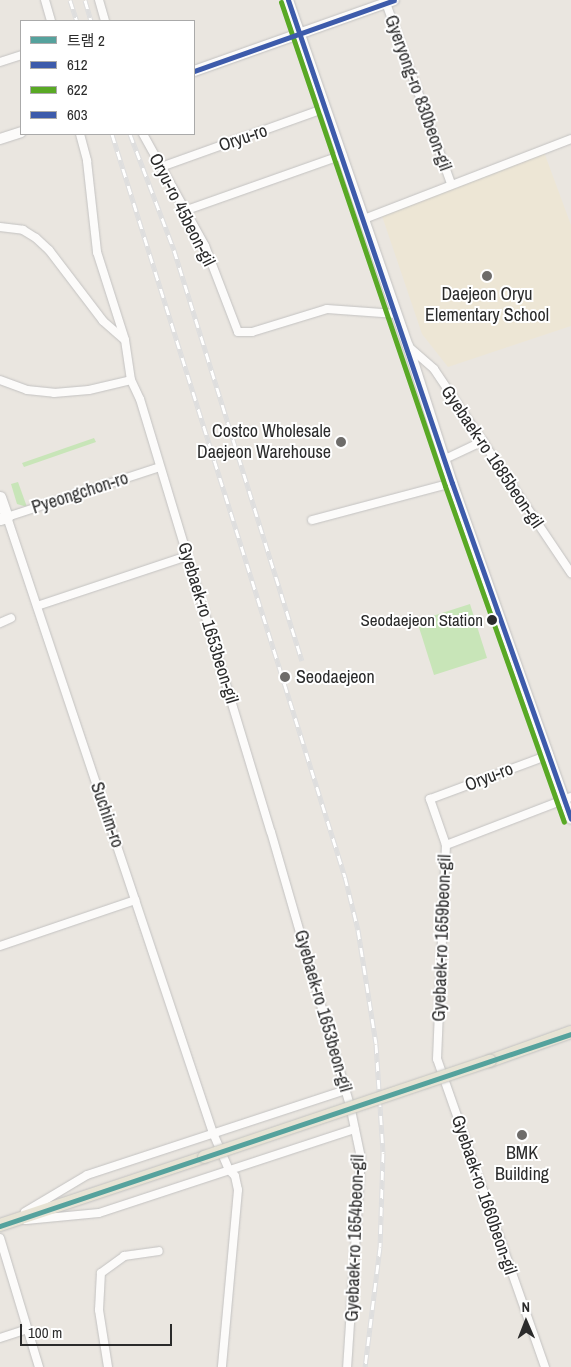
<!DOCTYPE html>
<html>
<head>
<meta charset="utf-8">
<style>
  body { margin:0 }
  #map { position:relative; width:571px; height:1367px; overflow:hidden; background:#eae6e0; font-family:"Archivo Narrow","Noto Sans KR",sans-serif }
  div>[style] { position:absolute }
  .education>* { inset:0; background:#ede6d5 }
  .green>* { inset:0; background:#c8e5b8 }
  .roads { filter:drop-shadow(0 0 1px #c3c2c1) drop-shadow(0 0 1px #c3c2c1) }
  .minor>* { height:8px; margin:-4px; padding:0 4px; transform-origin:4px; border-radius:4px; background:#fcfbfa }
  .tertiary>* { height:10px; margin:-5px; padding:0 5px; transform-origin:5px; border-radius:5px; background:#fcfbfa }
  .secondary>* { height:11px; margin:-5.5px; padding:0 5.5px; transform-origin:5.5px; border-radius:5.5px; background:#fcfbfa }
  .primary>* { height:12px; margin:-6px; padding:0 6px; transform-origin:6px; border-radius:6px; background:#e7e3d4 }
  .rail>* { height:5px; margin-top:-2.5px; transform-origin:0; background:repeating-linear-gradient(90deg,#fff 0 9px,#dedede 0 18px); box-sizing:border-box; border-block:1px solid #dedede }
  .bridges { filter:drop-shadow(0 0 1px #c5c4c1) drop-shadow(0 0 1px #c5c4c1) }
  .primary-bridge>* { height:12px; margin:-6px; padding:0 6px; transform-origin:6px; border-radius:6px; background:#e7e3d4 }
  .bus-1>* { height:5px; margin:-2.5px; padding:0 2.5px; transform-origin:2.5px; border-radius:2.5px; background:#3d5bab }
  .bus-2>* { height:5px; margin:-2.5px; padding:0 2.5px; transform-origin:2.5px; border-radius:2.5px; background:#59a925 }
  .bus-3>* { height:5px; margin:-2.5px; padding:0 2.5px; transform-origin:2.5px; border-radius:2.5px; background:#3d5bab }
  .tram-1>* { height:5px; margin:-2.5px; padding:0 2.5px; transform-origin:2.5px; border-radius:2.5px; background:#55a29d }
  .dots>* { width:14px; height:14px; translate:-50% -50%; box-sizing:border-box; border:2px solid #fff; border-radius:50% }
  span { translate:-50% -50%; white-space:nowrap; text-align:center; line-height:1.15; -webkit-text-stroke:4px #fff; paint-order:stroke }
  .bus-label { font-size:17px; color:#2b2b2b }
  .right { translate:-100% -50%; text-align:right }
  .street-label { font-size:18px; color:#2b2b2b }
  .poi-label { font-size:18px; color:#2b2b2b }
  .left { translate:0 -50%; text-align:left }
  .legend { position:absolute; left:20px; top:20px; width:175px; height:115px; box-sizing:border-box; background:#fff; border:1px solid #aaa; margin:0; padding:6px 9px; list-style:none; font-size:15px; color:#2b2b2b }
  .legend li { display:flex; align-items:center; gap:10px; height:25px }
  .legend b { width:25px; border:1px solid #aaa }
  .north { position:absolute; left:501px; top:1297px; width:50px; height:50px; -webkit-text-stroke:4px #fff; paint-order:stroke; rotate:359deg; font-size:14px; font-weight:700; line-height:20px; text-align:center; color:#2b2b2b }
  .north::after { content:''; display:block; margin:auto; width:18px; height:22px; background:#2b2b2b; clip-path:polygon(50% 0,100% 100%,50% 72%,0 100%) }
  .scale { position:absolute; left:20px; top:1324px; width:152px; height:22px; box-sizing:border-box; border:2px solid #2b2b2b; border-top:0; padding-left:6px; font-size:15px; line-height:18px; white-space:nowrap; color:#2b2b2b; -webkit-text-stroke:4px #fff; paint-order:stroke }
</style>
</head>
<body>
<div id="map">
  <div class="education">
    <div style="clip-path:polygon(544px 152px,571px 225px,571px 326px,448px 367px,422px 334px,382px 216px)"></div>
  </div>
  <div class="green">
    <div style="clip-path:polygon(94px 438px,96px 442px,24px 467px,22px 463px)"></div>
    <div style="clip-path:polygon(18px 482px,27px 507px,17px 504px,11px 484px)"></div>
    <div style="clip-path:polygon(470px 604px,487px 658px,434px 675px,417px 621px)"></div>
  </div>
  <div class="roads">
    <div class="minor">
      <div style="left:45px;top:0;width:22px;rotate:74deg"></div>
      <div style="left:99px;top:0;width:22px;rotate:74deg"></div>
      <div style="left:386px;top:3px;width:192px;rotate:70.2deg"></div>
      <div style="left:0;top:62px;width:22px;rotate:-18deg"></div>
      <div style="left:80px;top:134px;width:28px;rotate:75deg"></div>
      <div style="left:87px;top:161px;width:92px;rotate:83.7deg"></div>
      <div style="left:97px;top:252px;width:92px;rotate:72.3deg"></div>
      <div style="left:125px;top:340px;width:40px;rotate:81.5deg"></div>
      <div style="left:131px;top:380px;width:21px;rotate:65deg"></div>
      <div style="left:140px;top:399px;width:452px;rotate:73.2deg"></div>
      <div style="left:271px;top:832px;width:289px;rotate:73.9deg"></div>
      <div style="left:351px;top:1110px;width:49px;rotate:78.2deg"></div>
      <div style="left:361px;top:1158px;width:209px;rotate:93.8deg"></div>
      <div style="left:143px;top:134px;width:128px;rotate:61deg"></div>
      <div style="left:205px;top:246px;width:92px;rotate:69deg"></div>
      <div style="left:238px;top:332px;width:14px"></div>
      <div style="left:252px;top:332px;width:78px;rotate:-17deg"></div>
      <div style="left:327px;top:309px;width:69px;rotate:4.1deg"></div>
      <div style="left:161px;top:167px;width:175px;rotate:-19.7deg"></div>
      <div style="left:184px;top:211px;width:168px;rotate:-19.5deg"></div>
      <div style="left:364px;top:219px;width:222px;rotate:-21.1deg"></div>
      <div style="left:0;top:227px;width:23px;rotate:7deg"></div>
      <div style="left:23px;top:230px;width:15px;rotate:32deg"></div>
      <div style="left:36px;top:238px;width:18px;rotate:43deg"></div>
      <div style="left:49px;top:250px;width:89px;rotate:52.7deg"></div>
      <div style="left:103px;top:321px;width:28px;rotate:41deg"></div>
      <div style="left:409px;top:347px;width:33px;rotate:41deg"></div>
      <div style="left:434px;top:369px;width:246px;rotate:56.1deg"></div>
      <div style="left:0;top:380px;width:29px;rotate:20deg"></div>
      <div style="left:27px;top:390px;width:27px;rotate:6deg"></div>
      <div style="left:54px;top:393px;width:35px;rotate:-5deg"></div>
      <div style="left:89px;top:390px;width:43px;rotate:-13.4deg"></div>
      <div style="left:445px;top:459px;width:42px;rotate:-25.3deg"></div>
      <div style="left:160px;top:467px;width:161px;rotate:161.9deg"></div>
      <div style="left:7px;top:517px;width:650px;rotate:71.51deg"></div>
      <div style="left:213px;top:1133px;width:40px;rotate:66.6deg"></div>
      <div style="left:229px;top:1170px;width:8px;rotate:45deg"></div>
      <div style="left:235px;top:1176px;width:14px;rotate:78deg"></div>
      <div style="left:238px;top:1190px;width:178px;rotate:95.2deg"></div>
      <div style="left:312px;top:520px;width:145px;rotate:-14.8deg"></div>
      <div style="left:37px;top:606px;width:158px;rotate:-18.4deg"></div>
      <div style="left:0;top:623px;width:12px;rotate:-24deg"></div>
      <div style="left:446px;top:845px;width:134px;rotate:-21deg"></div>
      <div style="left:0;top:946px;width:143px;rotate:-18.8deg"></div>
      <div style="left:25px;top:1212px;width:72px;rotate:-30.8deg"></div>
      <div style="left:87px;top:1175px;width:273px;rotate:-18.2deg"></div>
      <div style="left:26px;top:1220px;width:73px;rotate:-5.5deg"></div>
      <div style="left:99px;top:1213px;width:269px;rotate:-18.2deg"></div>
      <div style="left:0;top:1238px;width:135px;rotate:73.2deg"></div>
      <div style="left:0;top:1338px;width:29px;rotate:-18deg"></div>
      <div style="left:108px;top:1367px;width:58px;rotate:-99deg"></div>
      <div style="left:99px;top:1310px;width:37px;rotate:-87deg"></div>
      <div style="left:101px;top:1273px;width:29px;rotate:-36deg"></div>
      <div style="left:124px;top:1256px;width:35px;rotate:-8deg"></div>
      <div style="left:545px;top:1367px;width:326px;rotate:-109.3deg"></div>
      <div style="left:437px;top:1059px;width:214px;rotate:-87.6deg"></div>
      <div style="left:446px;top:845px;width:49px;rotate:-109.2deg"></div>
      <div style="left:430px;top:799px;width:127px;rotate:-20.3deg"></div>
    </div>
    <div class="tertiary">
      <div style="left:288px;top:0;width:366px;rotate:70.9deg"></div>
      <div style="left:408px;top:346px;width:144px;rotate:72.2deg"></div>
      <div style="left:452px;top:483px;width:356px;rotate:70.5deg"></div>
      <div style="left:194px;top:71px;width:212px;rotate:-19.5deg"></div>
      <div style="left:0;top:139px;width:22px;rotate:-18deg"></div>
    </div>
    <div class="secondary">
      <div style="left:0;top:497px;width:21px;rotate:71deg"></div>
      <div style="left:7px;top:517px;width:7px;rotate:164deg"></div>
    </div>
    <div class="primary">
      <div style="left:490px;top:1061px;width:86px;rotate:-19.7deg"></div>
      <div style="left:0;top:1225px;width:215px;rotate:-18.4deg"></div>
    </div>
  </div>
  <div class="rail">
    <div style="left:70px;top:0;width:22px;rotate:72deg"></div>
    <div style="left:85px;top:0;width:22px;rotate:74deg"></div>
    <div style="left:112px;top:134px;width:779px;rotate:72.59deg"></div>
    <div style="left:345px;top:877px;width:55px;rotate:76.2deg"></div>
    <div style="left:358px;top:930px;width:115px;rotate:81deg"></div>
    <div style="left:376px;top:1044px;width:109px;rotate:86.3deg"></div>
    <div style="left:383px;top:1153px;width:94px;rotate:91.8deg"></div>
    <div style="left:380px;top:1247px;width:121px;rotate:97.1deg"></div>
    <div style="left:130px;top:134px;width:124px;rotate:69.2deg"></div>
    <div style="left:174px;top:250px;width:430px;rotate:72.7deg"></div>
  </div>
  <div class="bridges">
    <div class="primary-bridge">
      <div style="left:204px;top:1157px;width:302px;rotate:-18.6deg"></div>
    </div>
  </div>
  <div class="bus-1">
    <div style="left:288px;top:0;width:510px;rotate:71.25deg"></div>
    <div style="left:452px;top:483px;width:356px;rotate:70.5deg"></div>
  </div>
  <div class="bus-2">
    <div style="left:281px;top:2px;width:511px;rotate:71.28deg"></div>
    <div style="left:445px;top:486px;width:356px;rotate:70.5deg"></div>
  </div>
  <div class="bus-3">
    <div style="left:194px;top:71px;width:212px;rotate:-19.5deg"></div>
  </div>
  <div class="tram-1">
    <div style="left:0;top:1226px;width:602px;rotate:-18.59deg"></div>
  </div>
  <div class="dots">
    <div style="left:487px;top:276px;background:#6e6c6a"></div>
    <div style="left:341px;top:442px;background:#6e6c6a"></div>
    <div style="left:492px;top:620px;background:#2b2b2b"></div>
    <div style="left:285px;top:677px;background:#6e6c6a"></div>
    <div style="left:522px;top:1135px;background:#6e6c6a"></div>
  </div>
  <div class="bus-label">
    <span class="right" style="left:483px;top:620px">Seodaejeon Station</span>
  </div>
  <div class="street-label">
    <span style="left:418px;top:93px;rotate:70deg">Gyeryong-ro 830beon-gil</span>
    <span style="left:243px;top:138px;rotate:-19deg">Oryu-ro</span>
    <span style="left:182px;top:210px;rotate:63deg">Oryu-ro 45beon-gil</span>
    <span style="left:492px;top:457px;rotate:56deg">Gyebaek-ro 1685beon-gil</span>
    <span style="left:80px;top:493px;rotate:-18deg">Pyeongchon-ro</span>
    <span style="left:208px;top:623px;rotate:73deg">Gyebaek-ro 1653beon-gil</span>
    <span style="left:489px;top:777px;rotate:-21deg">Oryu-ro</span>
    <span style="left:107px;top:815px;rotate:71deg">Suchim-ro</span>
    <span style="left:442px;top:938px;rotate:-88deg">Gyebaek-ro 1659beon-gil</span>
    <span style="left:323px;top:1011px;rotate:74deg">Gyebaek-ro 1653beon-gil</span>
    <span style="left:484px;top:1195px;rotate:71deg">Gyebaek-ro 1660beon-gil</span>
    <span style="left:355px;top:1238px;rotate:-88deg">Gyebaek-ro 1654beon-gil</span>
  </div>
  <div class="poi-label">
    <span style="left:487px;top:305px">Daejeon Oryu<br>Elementary School</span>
    <span class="right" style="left:331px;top:442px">Costco Wholesale<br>Daejeon Warehouse</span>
    <span class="left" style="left:296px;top:677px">Seodaejeon</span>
    <span style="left:522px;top:1164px">BMK<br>Building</span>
  </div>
  <ul class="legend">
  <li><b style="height:6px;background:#55a29d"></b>트램 2</li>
  <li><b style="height:6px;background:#3d5bab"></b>612</li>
  <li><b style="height:6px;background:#59a925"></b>622</li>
  <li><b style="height:6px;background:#3d5bab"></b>603</li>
  </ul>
  <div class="north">N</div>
  <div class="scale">100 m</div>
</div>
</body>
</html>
